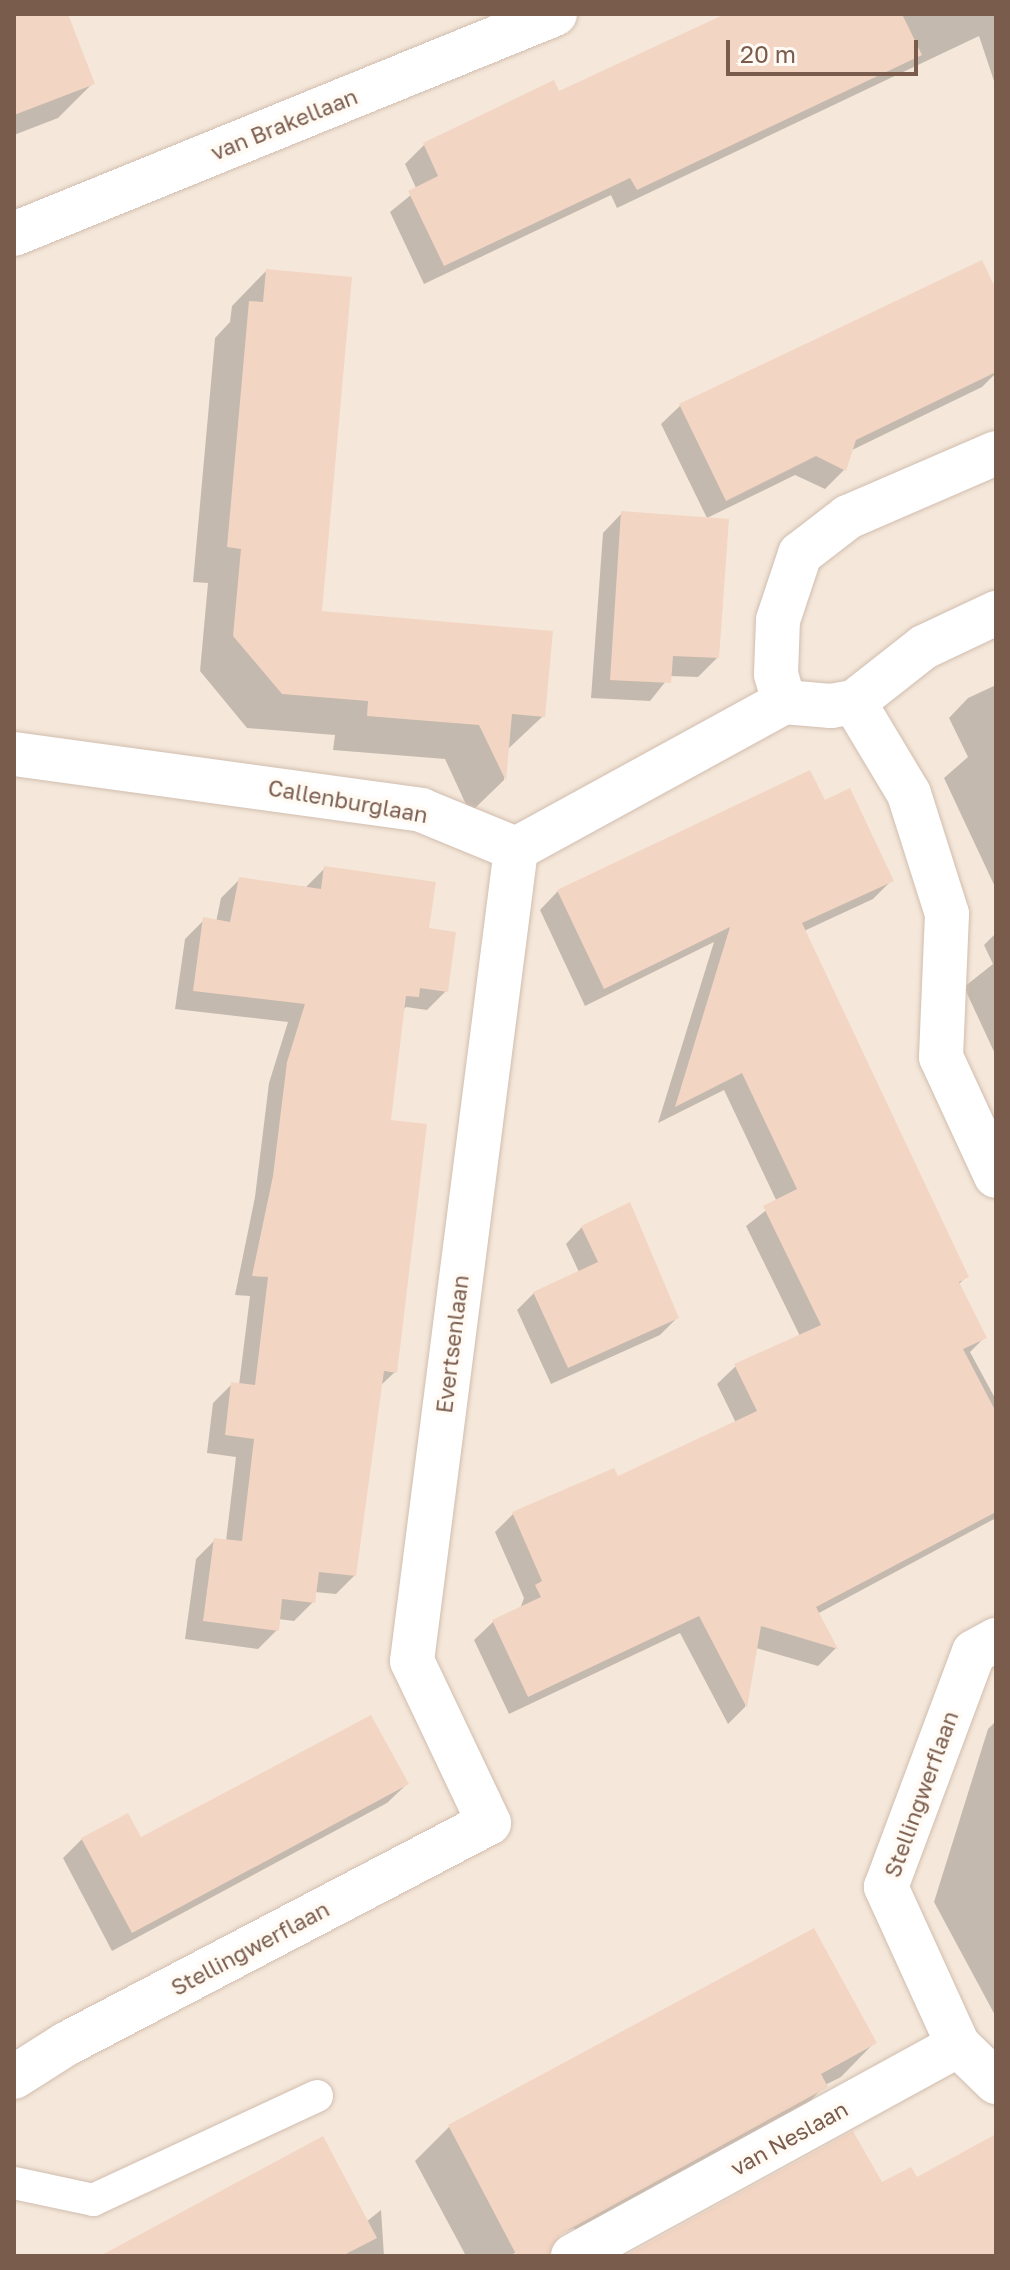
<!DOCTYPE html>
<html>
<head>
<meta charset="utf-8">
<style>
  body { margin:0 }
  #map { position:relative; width:1010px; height:2270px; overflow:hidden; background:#fdf6ec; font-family:"Golos Text",sans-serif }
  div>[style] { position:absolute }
  .residential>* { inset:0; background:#f5e8da }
  .shadow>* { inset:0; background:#0003 }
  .building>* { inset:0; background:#f3d5c3 }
  .roads { filter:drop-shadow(0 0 2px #d1beb0) drop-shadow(0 0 2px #d1beb0) }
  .service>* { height:32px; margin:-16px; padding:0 16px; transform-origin:16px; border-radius:16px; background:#fff }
  .minor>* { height:44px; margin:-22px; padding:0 22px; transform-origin:22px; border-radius:22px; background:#fff }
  span { translate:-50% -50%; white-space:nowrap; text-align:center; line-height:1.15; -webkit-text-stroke:7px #fffaf3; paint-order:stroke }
  .street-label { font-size:22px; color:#7a5c4d }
  .frame { position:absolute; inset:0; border:16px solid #7a5c4d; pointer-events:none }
  .scale { position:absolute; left:726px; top:40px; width:192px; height:36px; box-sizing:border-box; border:4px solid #7a5c4d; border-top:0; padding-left:10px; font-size:24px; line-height:28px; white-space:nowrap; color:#7a5c4d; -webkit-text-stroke:6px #fffaf3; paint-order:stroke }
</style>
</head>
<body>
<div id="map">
  <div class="residential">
    <div style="clip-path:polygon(14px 14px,996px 14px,996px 2256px,14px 2256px)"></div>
  </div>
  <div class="shadow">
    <div style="clip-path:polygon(14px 14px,66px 14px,93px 83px,58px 118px,14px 135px)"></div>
    <div style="clip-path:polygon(732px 14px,996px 14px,996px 87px,979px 36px,617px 208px,611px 195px,424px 284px,390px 212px,417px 190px,405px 164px,424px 145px,553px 83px,558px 94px)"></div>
    <div style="clip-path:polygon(266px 271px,320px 613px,543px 716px,506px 751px,504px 780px,470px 813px,445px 759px,333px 750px,335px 735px,247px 728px,200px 671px,208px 583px,193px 582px,215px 338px,230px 322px,232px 306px)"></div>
    <div style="clip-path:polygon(996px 293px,996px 373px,982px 387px,850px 451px,844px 470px,825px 489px,795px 475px,707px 518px,661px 424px,681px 405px)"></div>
    <div style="clip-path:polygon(622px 513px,718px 657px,698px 677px,670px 676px,650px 701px,591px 698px,603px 533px)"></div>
    <div style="clip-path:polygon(996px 685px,996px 889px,944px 778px,968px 757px,949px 718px,968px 698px)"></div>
    <div style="clip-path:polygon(824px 803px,891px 881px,873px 899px,804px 931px,967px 1276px,958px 1285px,985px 1337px,970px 1352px,996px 1400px,996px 1518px,817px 1614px,836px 1648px,818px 1666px,756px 1648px,745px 1707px,728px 1724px,680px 1633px,509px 1714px,474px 1640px,493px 1622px,520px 1609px,524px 1598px,495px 1532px,513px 1514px,617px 1478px,736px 1423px,717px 1384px,736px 1366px,800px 1336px,746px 1226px,777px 1202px,724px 1090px,658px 1123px,714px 942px,585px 1006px,540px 910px,558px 891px)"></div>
    <div style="clip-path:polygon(325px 868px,427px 930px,446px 991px,427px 1010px,406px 1007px,402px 1011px,388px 1122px,395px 1372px,380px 1386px,355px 1575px,336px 1594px,315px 1592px,313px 1602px,294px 1621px,278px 1619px,277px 1630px,258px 1649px,185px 1639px,196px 1559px,215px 1540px,226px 1541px,236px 1457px,207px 1453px,213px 1403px,232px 1384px,239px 1385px,250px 1296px,235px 1295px,255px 1197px,269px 1083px,288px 1022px,175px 1009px,185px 939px,204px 920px,216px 922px,221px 898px,240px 879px,306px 887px)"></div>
    <div style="clip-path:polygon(996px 933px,996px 1056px,964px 987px,993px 964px,984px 945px)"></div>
    <div style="clip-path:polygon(582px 1227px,677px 1318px,660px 1335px,551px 1384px,517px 1310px,534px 1293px,579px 1272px,566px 1244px)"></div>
    <div style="clip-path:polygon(996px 1721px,996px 2017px,934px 1902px,988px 1729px)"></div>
    <div style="clip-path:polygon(407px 1784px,387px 1803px,112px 1951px,63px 1858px,82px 1839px,140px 1840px)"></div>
    <div style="clip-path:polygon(814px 1931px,874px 2043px,841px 2077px,825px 2085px,792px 2121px,579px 2237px,574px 2228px,508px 2256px,466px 2256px,415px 2161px,449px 2127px)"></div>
    <div style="clip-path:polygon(381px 2210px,384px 2256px,120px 2256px,366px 2222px)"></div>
  </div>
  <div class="building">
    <div style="clip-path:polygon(14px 14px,68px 14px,95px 84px,14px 115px)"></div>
    <div style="clip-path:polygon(725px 14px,902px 14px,922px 55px,637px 190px,630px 178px,444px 266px,408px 191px,438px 176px,423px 143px,554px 80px,559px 91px)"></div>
    <div style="clip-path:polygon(982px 260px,996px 289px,996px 372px,856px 440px,846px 471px,816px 456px,726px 501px,679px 404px)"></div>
    <div style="clip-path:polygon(266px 269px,352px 277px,322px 611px,553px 631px,545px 717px,512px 714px,506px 781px,479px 725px,367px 716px,368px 701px,282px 694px,233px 636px,241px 549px,227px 547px,249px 301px,263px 302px)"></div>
    <div style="clip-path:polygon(621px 511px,729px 519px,719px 658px,673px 656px,671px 683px,610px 680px)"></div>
    <div style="clip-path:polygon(810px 770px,825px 800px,850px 788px,894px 881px,802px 923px,969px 1277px,959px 1282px,987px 1338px,963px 1349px,996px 1412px,996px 1512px,816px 1607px,838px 1649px,761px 1626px,747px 1708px,699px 1616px,528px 1697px,492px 1620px,541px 1597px,535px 1585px,542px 1581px,512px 1512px,614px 1468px,618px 1476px,757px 1411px,734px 1364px,821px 1325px,763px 1206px,797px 1189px,742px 1073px,675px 1107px,730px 927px,604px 989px,557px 890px)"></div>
    <div style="clip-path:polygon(324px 866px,436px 882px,429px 928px,456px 932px,448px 992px,420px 988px,419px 997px,406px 996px,391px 1120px,427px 1124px,397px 1373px,384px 1371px,356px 1576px,319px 1572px,315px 1603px,282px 1599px,279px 1631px,203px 1621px,214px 1538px,242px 1541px,254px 1439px,225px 1435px,231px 1382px,255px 1385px,268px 1277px,252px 1276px,273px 1176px,287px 1062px,305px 1004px,193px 991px,203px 917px,230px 922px,239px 877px,321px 889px)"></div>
    <div style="clip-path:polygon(630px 1202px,679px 1318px,568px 1368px,533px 1292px,598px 1262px,581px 1226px)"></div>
    <div style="clip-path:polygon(371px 1715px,409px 1784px,132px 1933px,81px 1838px,128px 1813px,141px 1837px)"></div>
    <div style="clip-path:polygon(814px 1928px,877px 2043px,821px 2074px,828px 2087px,561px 2234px,548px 2256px,517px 2256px,448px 2125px)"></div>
    <div style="clip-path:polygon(853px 2131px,882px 2182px,911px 2167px,917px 2177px,996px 2134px,996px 2256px,625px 2256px)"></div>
    <div style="clip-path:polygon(323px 2136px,377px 2238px,342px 2256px,100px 2256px)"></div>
  </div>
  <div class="roads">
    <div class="service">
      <div style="left:14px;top:2183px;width:81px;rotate:12.1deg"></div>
      <div style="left:93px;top:2200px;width:247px;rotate:-24.9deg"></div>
    </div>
    <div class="minor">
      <div style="left:14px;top:234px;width:584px;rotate:-22.13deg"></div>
      <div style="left:784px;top:702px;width:29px;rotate:-106deg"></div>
      <div style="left:776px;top:674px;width:54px;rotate:-87.9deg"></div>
      <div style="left:778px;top:620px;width:70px;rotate:-71.6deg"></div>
      <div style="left:800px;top:554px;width:61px;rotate:-37.6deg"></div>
      <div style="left:848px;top:517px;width:161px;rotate:-23.4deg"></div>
      <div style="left:854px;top:702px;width:107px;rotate:59.1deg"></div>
      <div style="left:909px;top:794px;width:126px;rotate:72.4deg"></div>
      <div style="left:947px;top:914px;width:143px;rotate:92.4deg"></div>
      <div style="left:941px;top:1057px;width:131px;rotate:65.2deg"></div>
      <div style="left:14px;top:754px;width:411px;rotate:7.8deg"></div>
      <div style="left:421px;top:810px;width:103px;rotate:22.3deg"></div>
      <div style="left:516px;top:849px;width:306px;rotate:-28.7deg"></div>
      <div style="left:784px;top:702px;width:47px;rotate:4.9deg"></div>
      <div style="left:831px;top:706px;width:23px;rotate:-10deg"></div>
      <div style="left:854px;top:702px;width:89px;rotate:-38.2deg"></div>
      <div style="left:924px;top:647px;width:80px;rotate:-25.3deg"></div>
      <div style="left:958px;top:2045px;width:174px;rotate:-114.5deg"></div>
      <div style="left:886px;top:1887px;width:251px;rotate:-69.5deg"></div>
      <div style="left:974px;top:1652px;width:25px;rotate:-29deg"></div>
      <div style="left:14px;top:2077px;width:62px;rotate:-32.4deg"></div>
      <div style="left:66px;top:2044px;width:477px;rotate:-27.6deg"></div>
      <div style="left:489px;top:1823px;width:179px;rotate:-115.4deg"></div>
      <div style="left:412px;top:1661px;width:819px;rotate:-82.7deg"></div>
      <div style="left:573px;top:2256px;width:439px;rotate:-28.7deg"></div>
      <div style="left:958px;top:2045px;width:53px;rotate:44.2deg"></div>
    </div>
  </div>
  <div class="street-label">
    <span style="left:284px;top:124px;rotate:-22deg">van Brakellaan</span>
    <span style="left:348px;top:801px;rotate:10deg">Callenburglaan</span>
    <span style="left:452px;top:1344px;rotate:-83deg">Evertsenlaan</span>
    <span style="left:921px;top:1794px;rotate:-70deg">Stellingwerflaan</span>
    <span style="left:250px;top:1948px;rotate:-28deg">Stellingwerflaan</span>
    <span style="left:789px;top:2138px;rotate:-29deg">van Neslaan</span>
  </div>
  <div class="frame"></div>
  <div class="scale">20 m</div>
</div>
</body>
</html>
